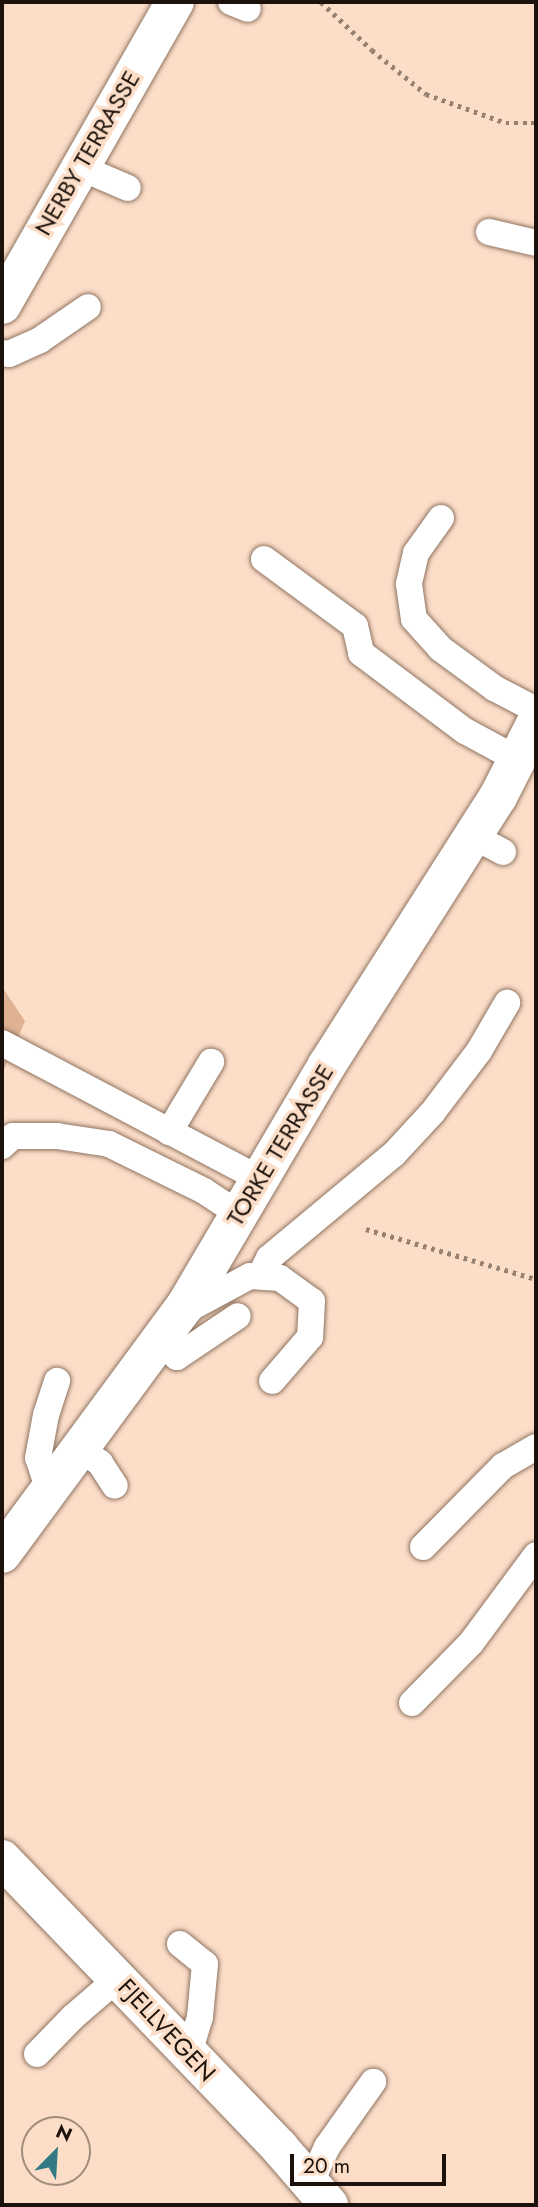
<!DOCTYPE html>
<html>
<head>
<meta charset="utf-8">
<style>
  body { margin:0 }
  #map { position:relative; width:538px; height:2207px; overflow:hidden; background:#fbddc8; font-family:Jost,sans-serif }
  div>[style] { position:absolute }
  .green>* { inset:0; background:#deb293 }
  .path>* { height:4.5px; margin-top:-2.25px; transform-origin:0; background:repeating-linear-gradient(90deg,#968172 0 3.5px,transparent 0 8.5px) }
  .roads { filter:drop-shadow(0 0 2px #8f7461) drop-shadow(0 0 2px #8f7461) }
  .service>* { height:26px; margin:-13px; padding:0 13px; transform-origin:13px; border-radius:13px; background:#fff }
  .minor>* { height:38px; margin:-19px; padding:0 19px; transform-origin:19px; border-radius:19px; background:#fff }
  span { translate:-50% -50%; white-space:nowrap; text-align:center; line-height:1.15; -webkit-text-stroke:7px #fbddc8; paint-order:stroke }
  .street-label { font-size:24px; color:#1c120b }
  .frame { position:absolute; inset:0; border:4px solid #1c120b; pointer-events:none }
  .north { position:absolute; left:21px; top:2116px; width:70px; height:70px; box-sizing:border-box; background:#fbddc8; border:2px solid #a28c7c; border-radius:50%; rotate:24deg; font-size:19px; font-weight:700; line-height:28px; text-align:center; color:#1c120b }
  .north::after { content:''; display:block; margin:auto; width:24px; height:32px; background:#327a84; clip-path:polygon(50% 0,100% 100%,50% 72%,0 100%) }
  .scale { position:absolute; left:290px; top:2154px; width:156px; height:32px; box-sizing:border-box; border:4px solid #1c120b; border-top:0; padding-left:9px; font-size:21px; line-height:24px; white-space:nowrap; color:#1c120b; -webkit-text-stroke:5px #fbddc8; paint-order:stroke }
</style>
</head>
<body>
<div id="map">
  <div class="green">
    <div style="clip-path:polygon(2px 987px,25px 1021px,2px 1074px)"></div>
  </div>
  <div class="path">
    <div style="left:321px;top:2px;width:70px;rotate:43.3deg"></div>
    <div style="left:372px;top:50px;width:70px;rotate:39.2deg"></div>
    <div style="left:426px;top:94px;width:85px;rotate:19.9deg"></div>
    <div style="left:506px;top:123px;width:30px"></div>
    <div style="left:366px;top:1229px;width:177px;rotate:16.4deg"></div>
  </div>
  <div class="roads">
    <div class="service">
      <div style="left:231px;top:2px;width:18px;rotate:22deg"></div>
      <div style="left:79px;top:167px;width:53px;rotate:23.2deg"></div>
      <div style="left:489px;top:232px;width:48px;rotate:13.2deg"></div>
      <div style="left:2px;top:353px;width:7px;rotate:8deg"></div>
      <div style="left:9px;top:354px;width:34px;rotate:-24deg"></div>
      <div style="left:40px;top:340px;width:58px;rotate:-34.5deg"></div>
      <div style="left:441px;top:518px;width:43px;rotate:125.5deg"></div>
      <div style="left:416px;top:553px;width:32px;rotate:103deg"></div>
      <div style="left:409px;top:584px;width:35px;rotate:82deg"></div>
      <div style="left:414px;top:619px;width:40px;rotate:48deg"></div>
      <div style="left:441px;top:649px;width:66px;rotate:36.3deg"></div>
      <div style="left:494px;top:688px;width:47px;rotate:27.6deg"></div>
      <div style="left:264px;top:559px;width:113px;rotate:36.4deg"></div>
      <div style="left:355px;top:626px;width:28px;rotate:77deg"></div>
      <div style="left:361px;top:653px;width:130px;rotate:36.9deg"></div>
      <div style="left:465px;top:731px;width:59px;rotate:28.3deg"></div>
      <div style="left:473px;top:836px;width:34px;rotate:28deg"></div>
      <div style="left:2px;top:1043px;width:292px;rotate:27.8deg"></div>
      <div style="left:169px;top:1132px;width:82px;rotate:-59deg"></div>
      <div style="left:2px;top:1146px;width:15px;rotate:-42deg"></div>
      <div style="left:13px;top:1136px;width:44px"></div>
      <div style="left:57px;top:1136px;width:53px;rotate:8.7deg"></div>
      <div style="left:109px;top:1144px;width:106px;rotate:26.3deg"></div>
      <div style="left:204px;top:1191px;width:42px;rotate:33.3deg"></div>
      <div style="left:260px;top:1276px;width:20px;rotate:-63deg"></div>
      <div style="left:269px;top:1258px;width:163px;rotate:-39.8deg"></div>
      <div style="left:394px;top:1154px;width:56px;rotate:-47.2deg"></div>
      <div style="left:432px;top:1113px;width:78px;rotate:-52.8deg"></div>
      <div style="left:479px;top:1051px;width:56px;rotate:-59.7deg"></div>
      <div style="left:181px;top:1313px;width:78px;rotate:-28.2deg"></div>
      <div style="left:250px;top:1276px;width:30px;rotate:4deg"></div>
      <div style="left:280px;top:1278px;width:39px;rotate:36deg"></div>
      <div style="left:312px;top:1301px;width:36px;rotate:93deg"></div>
      <div style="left:310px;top:1337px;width:58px;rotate:130.8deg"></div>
      <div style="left:159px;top:1341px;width:24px;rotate:42deg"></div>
      <div style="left:177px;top:1357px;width:73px;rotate:-33.9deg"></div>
      <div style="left:78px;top:1448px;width:27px;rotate:34deg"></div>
      <div style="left:100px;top:1463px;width:27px;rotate:57deg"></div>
      <div style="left:48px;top:1488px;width:32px;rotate:-108deg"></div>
      <div style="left:38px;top:1458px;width:44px;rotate:-79.5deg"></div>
      <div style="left:46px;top:1415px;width:36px;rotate:-72deg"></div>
      <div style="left:423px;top:1547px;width:114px;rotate:-45.4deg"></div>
      <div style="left:503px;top:1466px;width:38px;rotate:-30deg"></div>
      <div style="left:412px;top:1703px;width:84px;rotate:-45.5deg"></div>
      <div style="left:471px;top:1643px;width:109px;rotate:-53.5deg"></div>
      <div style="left:180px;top:1944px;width:32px;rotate:39deg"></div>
      <div style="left:205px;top:1964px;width:53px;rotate:95.4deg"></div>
      <div style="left:200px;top:2017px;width:38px;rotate:107deg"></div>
      <div style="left:37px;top:2054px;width:52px;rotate:-45.8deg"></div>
      <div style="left:73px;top:2017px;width:60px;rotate:-40.9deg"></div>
      <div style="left:310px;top:2184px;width:41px;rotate:-65.3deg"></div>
      <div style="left:327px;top:2147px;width:80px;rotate:-54.7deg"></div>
    </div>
    <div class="minor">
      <div style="left:2px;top:305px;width:349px;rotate:-60.3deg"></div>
      <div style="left:2px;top:1554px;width:308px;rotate:-53.6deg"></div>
      <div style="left:185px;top:1306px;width:280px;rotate:-59.5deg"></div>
      <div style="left:327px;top:1065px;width:318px;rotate:-57.5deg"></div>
      <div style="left:498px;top:797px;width:84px;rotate:-63.1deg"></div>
      <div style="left:2px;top:1859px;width:400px;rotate:46.1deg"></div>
      <div style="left:279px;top:2147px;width:77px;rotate:49.2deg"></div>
    </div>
  </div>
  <div class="street-label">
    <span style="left:87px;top:153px;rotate:-60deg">NERBY TERRASSE</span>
    <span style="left:280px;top:1145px;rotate:-59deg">TORKE TERRASSE</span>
    <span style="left:167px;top:2030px;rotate:47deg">FJELLVEGEN</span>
  </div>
  <div class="frame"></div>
  <div class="north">N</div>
  <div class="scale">20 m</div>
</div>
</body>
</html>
